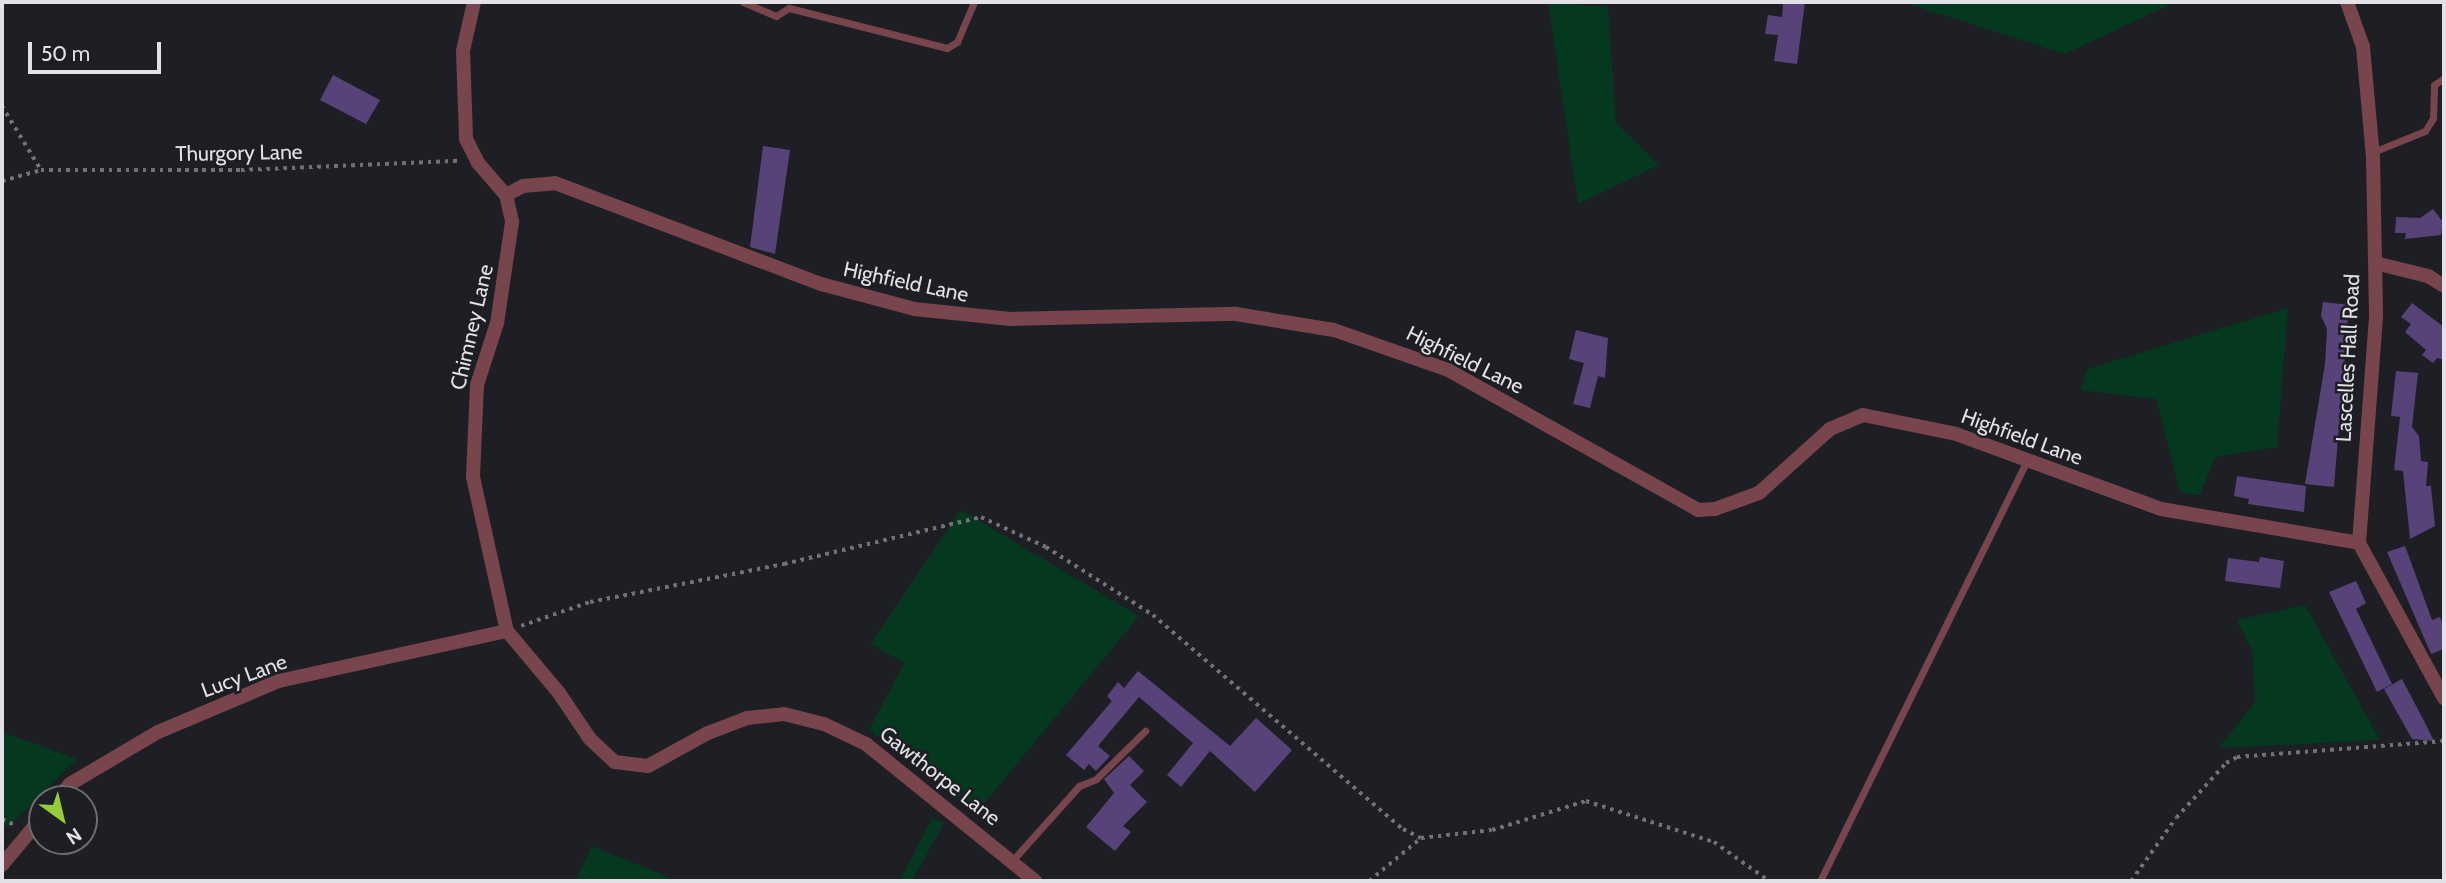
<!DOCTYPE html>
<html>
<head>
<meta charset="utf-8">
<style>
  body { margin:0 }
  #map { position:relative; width:2446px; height:883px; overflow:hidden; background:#1e1e25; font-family:Cabin,sans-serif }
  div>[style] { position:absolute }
  .green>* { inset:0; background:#04381f }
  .building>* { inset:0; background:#57437a }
  .path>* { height:3.5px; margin-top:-1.75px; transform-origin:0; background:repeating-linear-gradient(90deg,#717177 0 3.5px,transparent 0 8.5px) }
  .lane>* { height:7px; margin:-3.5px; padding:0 3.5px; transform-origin:3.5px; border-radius:3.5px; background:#77454b }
  .street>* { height:14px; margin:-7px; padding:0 7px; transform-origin:7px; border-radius:7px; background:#77454b }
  span { translate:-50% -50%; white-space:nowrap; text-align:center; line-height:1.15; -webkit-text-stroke:5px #1e1e25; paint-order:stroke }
  .street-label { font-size:21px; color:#e1e1e6 }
  .frame { position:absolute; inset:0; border:4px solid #e1e1e6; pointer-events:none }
  .north { position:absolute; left:28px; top:785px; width:70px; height:70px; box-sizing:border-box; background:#1e1e25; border:2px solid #6c6c72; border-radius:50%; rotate:146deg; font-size:19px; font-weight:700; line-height:28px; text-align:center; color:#e1e1e6 }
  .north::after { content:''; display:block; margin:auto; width:24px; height:32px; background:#95cc3b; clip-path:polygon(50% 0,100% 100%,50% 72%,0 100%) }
  .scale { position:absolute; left:28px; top:42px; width:133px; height:32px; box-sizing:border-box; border:4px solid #e1e1e6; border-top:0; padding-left:9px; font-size:21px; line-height:24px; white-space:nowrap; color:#e1e1e6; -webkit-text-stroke:5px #1e1e25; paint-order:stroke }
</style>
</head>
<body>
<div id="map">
  <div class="green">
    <div style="clip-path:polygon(1548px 2px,1608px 7px,1616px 123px,1659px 165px,1578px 204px)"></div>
    <div style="clip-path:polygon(1902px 2px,2176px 2px,2065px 54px)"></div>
    <div style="clip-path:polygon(2288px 308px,2277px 447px,2215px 457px,2200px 495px,2180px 493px,2156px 399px,2080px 390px,2087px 369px)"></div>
    <div style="clip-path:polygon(961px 510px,1139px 616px,978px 811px,869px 730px,904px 663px,871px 644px)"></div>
    <div style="clip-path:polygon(2305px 605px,2380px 740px,2219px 748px,2255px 702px,2252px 651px,2237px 620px)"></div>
    <div style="clip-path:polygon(2px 732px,77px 759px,8px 827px,2px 824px)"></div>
    <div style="clip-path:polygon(932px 818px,944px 823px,912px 881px,900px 881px)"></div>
    <div style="clip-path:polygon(592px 846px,678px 881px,575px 881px)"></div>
  </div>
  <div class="building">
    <div style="clip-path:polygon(1783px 2px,1805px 2px,1797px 64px,1774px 61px,1778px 35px,1765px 34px,1768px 15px,1782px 17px)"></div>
    <div style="clip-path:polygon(333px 75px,380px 100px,366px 124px,320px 100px)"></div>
    <div style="clip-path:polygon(763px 146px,790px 150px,775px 254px,750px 247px)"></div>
    <div style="clip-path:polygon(2433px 209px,2443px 222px,2441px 235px,2405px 239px,2406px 233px,2395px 233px,2396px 217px,2420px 218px)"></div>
    <div style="clip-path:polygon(2323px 302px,2349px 305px,2334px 487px,2305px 484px,2325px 364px,2327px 329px,2321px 316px)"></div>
    <div style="clip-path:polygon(2412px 303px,2444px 327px,2444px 360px,2437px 358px,2433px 363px,2422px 355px,2426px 350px,2405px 332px,2411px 324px,2401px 317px)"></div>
    <div style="clip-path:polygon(1576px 330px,1608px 338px,1605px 378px,1598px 376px,1590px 408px,1573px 404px,1584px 363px,1569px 359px)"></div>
    <div style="clip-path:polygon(2396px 371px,2418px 373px,2412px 427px,2419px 436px,2421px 461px,2428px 462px,2426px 486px,2431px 486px,2435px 526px,2410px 539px,2403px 471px,2394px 470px,2400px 417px,2391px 416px)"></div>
    <div style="clip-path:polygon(2237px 476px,2306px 486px,2304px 512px,2248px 504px,2249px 499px,2234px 496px)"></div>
    <div style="clip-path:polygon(2405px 546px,2432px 620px,2440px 617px,2444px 627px,2444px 649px,2431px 654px,2387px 552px)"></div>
    <div style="clip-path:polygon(2260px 557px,2284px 561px,2280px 588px,2225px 581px,2228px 558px,2259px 562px)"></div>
    <div style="clip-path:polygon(2356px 581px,2366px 603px,2356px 609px,2392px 684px,2377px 692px,2329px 592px)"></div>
    <div style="clip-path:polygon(1138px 671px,1230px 746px,1256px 718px,1292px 750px,1255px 792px,1210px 751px,1181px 787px,1167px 775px,1193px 743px,1139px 697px,1098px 746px,1110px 756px,1096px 771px,1089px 764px,1084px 770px,1066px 755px,1112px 701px,1107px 696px,1118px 682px,1124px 688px)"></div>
    <div style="clip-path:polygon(2402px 679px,2424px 721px,2434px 741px,2412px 739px,2384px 689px)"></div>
    <div style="clip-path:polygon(1129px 756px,1144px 771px,1130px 785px,1147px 802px,1123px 826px,1131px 832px,1115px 851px,1086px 827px,1114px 793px,1104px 779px)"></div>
  </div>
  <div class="path">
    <div style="left:2px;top:106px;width:75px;rotate:58.6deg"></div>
    <div style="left:2px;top:181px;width:41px;rotate:-15.8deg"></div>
    <div style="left:41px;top:170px;width:200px"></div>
    <div style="left:241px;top:170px;width:218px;rotate:-2.4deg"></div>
    <div style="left:521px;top:626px;width:73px;rotate:-19.2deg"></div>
    <div style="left:590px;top:602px;width:198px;rotate:-11.1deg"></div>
    <div style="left:784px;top:564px;width:203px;rotate:-13.4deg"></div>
    <div style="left:981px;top:517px;width:72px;rotate:24.8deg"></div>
    <div style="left:1046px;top:547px;width:127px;rotate:32.4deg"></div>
    <div style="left:1153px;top:615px;width:329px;rotate:40.6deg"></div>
    <div style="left:1403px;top:829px;width:20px;rotate:27deg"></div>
    <div style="left:2px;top:819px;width:14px;rotate:25deg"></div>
    <div style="left:1369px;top:881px;width:67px;rotate:-39.6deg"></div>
    <div style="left:1421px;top:838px;width:71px;rotate:-6.4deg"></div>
    <div style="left:1492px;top:830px;width:98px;rotate:-17.1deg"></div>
    <div style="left:1586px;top:801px;width:134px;rotate:17.8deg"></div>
    <div style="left:1714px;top:842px;width:67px;rotate:35.3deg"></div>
    <div style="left:2131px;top:881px;width:77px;rotate:-54.5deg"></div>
    <div style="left:2176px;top:818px;width:74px;rotate:-47.7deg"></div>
    <div style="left:2226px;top:763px;width:13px;rotate:-29deg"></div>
    <div style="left:2237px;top:757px;width:208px;rotate:-4.4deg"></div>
  </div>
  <div class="lane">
    <div style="left:743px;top:2px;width:36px;rotate:23deg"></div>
    <div style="left:776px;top:16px;width:15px;rotate:-32deg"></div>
    <div style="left:789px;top:8px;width:163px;rotate:14.2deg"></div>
    <div style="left:947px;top:48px;width:12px;rotate:-31deg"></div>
    <div style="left:957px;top:42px;width:43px;rotate:-67deg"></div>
    <div style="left:2373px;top:152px;width:56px;rotate:-22deg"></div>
    <div style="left:2425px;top:131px;width:15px;rotate:-58deg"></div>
    <div style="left:2433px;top:118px;width:33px;rotate:-88deg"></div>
    <div style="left:2434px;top:85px;width:12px;rotate:-35deg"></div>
    <div style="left:1012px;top:861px;width:101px;rotate:-48.2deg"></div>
    <div style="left:1079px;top:786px;width:18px;rotate:-22deg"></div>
    <div style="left:1096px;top:779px;width:69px;rotate:-44.4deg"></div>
    <div style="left:1820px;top:881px;width:468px;rotate:-63.8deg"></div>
  </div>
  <div class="street">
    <div style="left:474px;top:2px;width:50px;rotate:102.7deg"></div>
    <div style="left:463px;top:51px;width:88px;rotate:88deg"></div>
    <div style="left:466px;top:139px;width:27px;rotate:63deg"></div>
    <div style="left:478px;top:163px;width:43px;rotate:48.8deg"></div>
    <div style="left:506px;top:195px;width:28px;rotate:77deg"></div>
    <div style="left:512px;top:222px;width:102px;rotate:98.4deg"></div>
    <div style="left:497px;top:323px;width:65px;rotate:107.9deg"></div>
    <div style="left:477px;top:385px;width:92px;rotate:92.5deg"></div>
    <div style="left:473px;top:477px;width:158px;rotate:77.6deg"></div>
    <div style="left:507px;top:631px;width:81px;rotate:50deg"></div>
    <div style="left:559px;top:693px;width:55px;rotate:56deg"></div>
    <div style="left:590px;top:739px;width:34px;rotate:43deg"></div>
    <div style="left:615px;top:762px;width:33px;rotate:7deg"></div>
    <div style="left:648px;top:766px;width:68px;rotate:-28.8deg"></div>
    <div style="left:708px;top:733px;width:42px;rotate:-21deg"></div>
    <div style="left:747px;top:718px;width:37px;rotate:-6deg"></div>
    <div style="left:784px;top:714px;width:41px;rotate:14deg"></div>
    <div style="left:824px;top:724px;width:47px;rotate:25.5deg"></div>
    <div style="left:866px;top:744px;width:218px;rotate:39deg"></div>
    <div style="left:2347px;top:2px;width:48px;rotate:70.4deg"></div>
    <div style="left:2363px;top:47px;width:110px;rotate:84.8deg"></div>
    <div style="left:2373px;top:157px;width:160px;rotate:88.9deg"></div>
    <div style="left:2376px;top:317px;width:227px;rotate:94.3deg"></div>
    <div style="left:2359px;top:543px;width:177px;rotate:61.3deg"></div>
    <div style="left:506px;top:195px;width:19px;rotate:-28deg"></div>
    <div style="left:523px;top:186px;width:32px;rotate:-5deg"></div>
    <div style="left:555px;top:183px;width:285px;rotate:20.8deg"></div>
    <div style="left:821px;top:284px;width:96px;rotate:15deg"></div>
    <div style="left:914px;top:309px;width:97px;rotate:5.9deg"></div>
    <div style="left:1010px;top:319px;width:226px;rotate:-1.3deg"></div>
    <div style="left:1236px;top:314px;width:99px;rotate:9.3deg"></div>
    <div style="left:1334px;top:330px;width:121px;rotate:19.3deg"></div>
    <div style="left:1448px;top:370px;width:287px;rotate:29.2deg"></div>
    <div style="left:1698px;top:510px;width:17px;rotate:-3deg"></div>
    <div style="left:1715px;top:509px;width:47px;rotate:-20deg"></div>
    <div style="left:1759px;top:493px;width:96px;rotate:-42deg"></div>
    <div style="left:1830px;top:429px;width:36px;rotate:-23deg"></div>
    <div style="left:1863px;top:415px;width:95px;rotate:11.5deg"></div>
    <div style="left:1956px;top:434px;width:218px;rotate:20.1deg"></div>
    <div style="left:2161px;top:509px;width:201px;rotate:9.7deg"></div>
    <div style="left:2375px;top:263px;width:55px;rotate:13.8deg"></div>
    <div style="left:2428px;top:276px;width:19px;rotate:32deg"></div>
    <div style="left:57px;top:799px;width:20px;rotate:-49deg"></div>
    <div style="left:70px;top:784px;width:102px;rotate:-30.6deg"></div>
    <div style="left:158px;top:732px;width:131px;rotate:-22.9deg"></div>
    <div style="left:279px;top:681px;width:233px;rotate:-12.4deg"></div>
    <div style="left:2px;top:865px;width:62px;rotate:-50.2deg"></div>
  </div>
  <div class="street-label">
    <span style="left:239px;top:153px;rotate:-1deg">Thurgory Lane</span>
    <span style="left:906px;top:282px;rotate:12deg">Highfield Lane</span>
    <span style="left:472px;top:327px;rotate:-77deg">Chimney Lane</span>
    <span style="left:2348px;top:358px;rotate:-87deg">Lascelles Hall Road</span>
    <span style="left:1465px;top:360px;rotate:26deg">Highfield Lane</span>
    <span style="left:2022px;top:437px;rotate:20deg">Highfield Lane</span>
    <span style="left:244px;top:676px;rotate:-20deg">Lucy Lane</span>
    <span style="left:940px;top:776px;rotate:38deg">Gawthorpe Lane</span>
  </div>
  <div class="frame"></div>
  <div class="north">N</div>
  <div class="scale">50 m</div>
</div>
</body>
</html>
